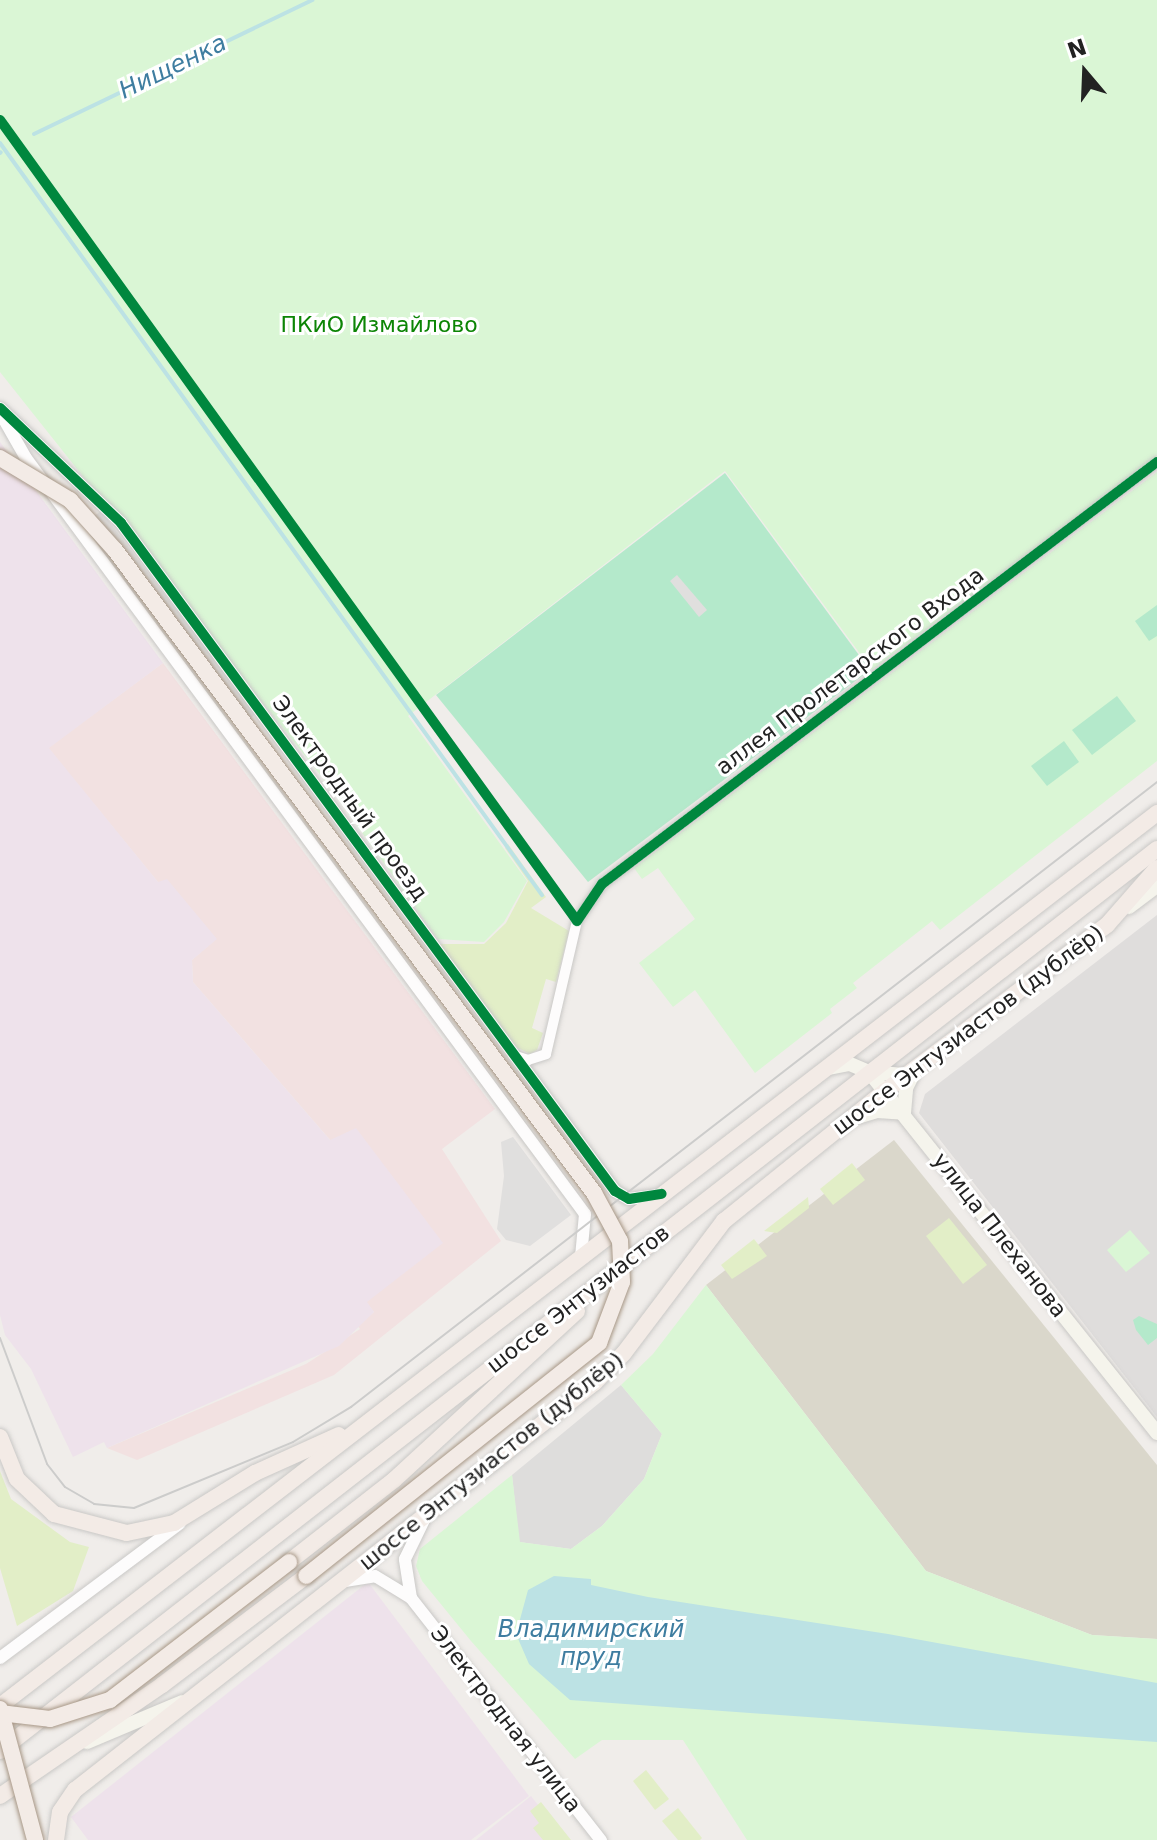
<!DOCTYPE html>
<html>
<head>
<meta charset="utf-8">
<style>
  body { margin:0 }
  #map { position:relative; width:1157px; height:1840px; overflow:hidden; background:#f0edea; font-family:"DejaVu Sans",sans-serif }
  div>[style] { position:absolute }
  .residential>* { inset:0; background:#dfdddc }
  .commercial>* { inset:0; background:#f2e1e1 }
  .industrial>* { inset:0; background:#eee2eb }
  .religious>* { inset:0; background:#dedddc }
  .construction>* { inset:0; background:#dad7cb }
  .grass>* { inset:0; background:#e2eec7 }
  .park>* { inset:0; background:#daf6d5 }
  .pitch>* { inset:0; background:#b4e9cb }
  .parking>* { inset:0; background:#e0dfde }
  .water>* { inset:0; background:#bce2e4 }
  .stream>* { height:4px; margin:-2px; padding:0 2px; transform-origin:2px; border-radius:2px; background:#bce2e4 }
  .roads { filter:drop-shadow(0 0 2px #c9c8c6) drop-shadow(0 0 2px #c9c8c6) }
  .minor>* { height:10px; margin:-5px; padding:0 5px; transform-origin:5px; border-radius:5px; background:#fdfcfc }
  .tertiary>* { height:12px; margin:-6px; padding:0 6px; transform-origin:6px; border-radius:6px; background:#fdfcfc }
  .secondary>* { height:14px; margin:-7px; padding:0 7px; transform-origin:7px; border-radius:7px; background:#f5f4ec }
  .primary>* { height:16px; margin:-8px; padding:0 8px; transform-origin:8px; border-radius:8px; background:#f3ebe6 }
  .tram>* { height:2px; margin:-1px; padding:0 1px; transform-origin:1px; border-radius:1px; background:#cccccb }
  .bridges { filter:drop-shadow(0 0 2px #a79786) drop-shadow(0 0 2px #a79786) }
  .primary-bridge>* { height:16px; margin:-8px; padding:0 8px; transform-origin:8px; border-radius:8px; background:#f3ebe6 }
  .cycleway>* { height:10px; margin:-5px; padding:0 5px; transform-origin:5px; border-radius:5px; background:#00873e }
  span { translate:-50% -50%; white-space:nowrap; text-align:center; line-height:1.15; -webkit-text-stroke:6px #fff; paint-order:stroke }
  .park-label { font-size:22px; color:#0c8505 }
  .street-label { font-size:22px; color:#222 }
  .water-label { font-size:24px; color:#3e7da0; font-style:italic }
  .north { position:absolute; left:1045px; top:32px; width:80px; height:80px; -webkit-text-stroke:6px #fff; paint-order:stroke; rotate:341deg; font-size:22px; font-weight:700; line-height:32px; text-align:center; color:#222 }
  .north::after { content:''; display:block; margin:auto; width:28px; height:36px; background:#222; clip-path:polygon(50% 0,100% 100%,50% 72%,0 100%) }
</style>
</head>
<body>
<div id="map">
  <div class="residential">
    <div style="clip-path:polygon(1157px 915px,1157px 1417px,919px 1113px,925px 1094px)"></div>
  </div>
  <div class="commercial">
    <div style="clip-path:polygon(163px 663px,495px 1109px,442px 1149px,501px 1241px,334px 1375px,137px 1460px,107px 1448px,306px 1364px,360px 1329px,357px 1325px,374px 1312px,367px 1303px,331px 1141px,193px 982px,192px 960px,216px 939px,158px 882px,48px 748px)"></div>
  </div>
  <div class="industrial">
    <div style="clip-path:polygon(0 442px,163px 663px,49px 748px,158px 882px,167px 879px,217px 939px,192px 960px,193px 982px,330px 1140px,356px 1128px,443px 1243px,367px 1302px,374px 1312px,339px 1346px,107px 1448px,104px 1442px,73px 1457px,31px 1369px,5px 1335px,0 1315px)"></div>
    <div style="clip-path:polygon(368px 1582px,529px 1796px,471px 1840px,88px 1840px,71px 1817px)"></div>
    <div style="clip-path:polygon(531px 1796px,566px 1840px,476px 1840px)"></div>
  </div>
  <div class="religious">
    <div style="clip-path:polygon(621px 1385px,662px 1434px,644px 1479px,602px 1526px,571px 1549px,519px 1542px,512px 1475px)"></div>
  </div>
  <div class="construction">
    <div style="clip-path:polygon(894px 1140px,1157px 1465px,1157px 1639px,1092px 1635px,926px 1571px,706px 1285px)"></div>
  </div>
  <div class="grass">
    <div style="clip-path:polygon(508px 844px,546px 897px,531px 908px,569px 931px,556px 982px,546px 979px,532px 1028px,543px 1033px,537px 1050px,530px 1054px,512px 1045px,438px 944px,484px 944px,506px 923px,528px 881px,505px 848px)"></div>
    <div style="clip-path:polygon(852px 1163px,865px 1180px,833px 1205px,820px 1189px)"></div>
    <div style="clip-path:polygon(808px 1197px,809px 1208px,777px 1233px,764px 1231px)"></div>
    <div style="clip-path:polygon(949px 1218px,987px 1265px,963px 1284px,926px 1236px)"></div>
    <div style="clip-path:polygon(754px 1239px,767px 1256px,732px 1279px,721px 1265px)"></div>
    <div style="clip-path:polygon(0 1471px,11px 1499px,70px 1542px,89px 1547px,73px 1591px,17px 1626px,0 1568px)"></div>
    <div style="clip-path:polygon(646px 1770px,669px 1799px,655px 1810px,633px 1781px)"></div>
    <div style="clip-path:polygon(541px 1802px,571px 1840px,543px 1840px,533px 1828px,539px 1823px,530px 1811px)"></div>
    <div style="clip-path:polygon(678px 1808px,702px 1838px,700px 1840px,678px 1840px,662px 1821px)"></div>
  </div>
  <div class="park">
    <div style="clip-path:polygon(0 0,1157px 0,1157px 457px,872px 670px,725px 471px,408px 716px,527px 881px,504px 922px,484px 942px,438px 939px,325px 781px,0 372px)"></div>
    <div style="clip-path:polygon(1157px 472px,1157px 761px,940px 930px,932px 921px,853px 983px,857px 988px,830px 1009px,832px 1013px,755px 1073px,695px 990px,673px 1007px,639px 963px,695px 919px,658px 868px,642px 879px,634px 868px)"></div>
    <div style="clip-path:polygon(1130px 1230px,1150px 1253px,1126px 1272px,1107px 1250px)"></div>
    <div style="clip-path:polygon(706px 1285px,926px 1571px,1092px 1635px,1157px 1639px,1157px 1840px,747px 1840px,683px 1740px,602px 1740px,575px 1759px,471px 1641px,422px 1581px,416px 1566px,420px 1549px,512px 1475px,520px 1542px,571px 1549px,602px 1526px,644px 1479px,662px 1434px,621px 1385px,653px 1354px)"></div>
  </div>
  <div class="pitch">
    <div style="clip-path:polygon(725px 473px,870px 670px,588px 882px,436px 695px)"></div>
    <div style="clip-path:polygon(1157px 605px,1157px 636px,1149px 641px,1135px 621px)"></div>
    <div style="clip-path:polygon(1117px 696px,1136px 721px,1092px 755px,1072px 730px)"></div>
    <div style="clip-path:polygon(1064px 741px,1079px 762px,1047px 786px,1031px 766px)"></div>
    <div style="clip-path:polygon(1139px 1316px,1157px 1324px,1157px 1338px,1148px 1345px,1136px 1330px,1133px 1320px)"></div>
  </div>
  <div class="parking">
    <div style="clip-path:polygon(101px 511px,256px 714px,237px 728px,82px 525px)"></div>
    <div style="clip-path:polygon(677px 575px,707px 610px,699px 617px,670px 581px)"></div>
    <div style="clip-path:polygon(513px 1137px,571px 1215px,530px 1246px,506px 1240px,497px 1229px,504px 1176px,501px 1142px)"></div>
  </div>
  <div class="water">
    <div style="clip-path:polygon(554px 1576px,591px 1579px,591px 1585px,648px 1597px,888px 1634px,1157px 1683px,1157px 1742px,570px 1700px,529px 1664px,516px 1634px,528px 1590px)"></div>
  </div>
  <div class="stream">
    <div style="left:34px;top:134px;width:309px;rotate:-25.7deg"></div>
    <div style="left:0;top:143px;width:927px;rotate:54.22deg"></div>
    <div style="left:0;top:153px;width:1px;rotate:-45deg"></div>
  </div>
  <div class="roads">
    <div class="minor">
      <div style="left:513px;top:1055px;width:16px;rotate:18deg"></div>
      <div style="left:528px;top:1060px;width:19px;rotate:-18deg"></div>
      <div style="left:546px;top:1054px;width:137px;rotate:-76.9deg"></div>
      <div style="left:577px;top:921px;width:45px;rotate:-56deg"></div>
      <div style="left:602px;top:884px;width:697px;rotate:-37.25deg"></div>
    </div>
    <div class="tertiary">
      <div style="left:0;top:408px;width:167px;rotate:43.5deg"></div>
      <div style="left:121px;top:523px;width:831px;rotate:53.52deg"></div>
      <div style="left:615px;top:1191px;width:16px;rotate:30deg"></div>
      <div style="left:629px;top:1199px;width:30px;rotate:-8deg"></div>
      <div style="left:2px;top:416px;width:48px;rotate:60.3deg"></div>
      <div style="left:26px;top:458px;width:940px;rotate:53.52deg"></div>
      <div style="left:585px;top:1214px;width:43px;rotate:95.3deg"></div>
      <div style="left:345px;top:1581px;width:30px;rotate:-9deg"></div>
      <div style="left:375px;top:1576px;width:42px;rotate:31.4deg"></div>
      <div style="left:411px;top:1598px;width:308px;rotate:51.9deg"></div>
      <div style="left:411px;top:1598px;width:39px;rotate:-99deg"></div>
      <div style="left:405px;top:1559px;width:46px;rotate:-64deg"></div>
      <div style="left:0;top:1658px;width:224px;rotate:-36.8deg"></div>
    </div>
    <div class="secondary">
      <div style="left:1129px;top:907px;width:35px;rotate:-37deg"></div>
      <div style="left:829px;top:1068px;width:21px;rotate:-11deg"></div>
      <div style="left:850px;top:1064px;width:21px;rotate:23deg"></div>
      <div style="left:869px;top:1072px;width:462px;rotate:51.4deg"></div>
      <div style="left:869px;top:1072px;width:37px;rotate:5deg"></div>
      <div style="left:904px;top:1113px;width:25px;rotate:-85deg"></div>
      <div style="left:906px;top:1088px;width:22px;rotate:-63deg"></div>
      <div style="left:854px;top:1118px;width:24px;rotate:-17deg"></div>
      <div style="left:877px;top:1111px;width:27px;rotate:4deg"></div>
      <div style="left:87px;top:1742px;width:103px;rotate:-22.8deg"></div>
    </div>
    <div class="primary">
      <div style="left:0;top:1437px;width:45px;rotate:68deg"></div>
      <div style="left:17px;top:1479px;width:51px;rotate:43.4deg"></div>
      <div style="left:54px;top:1514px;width:75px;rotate:14.6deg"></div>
      <div style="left:127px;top:1533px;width:48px;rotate:-12deg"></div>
      <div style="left:174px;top:1523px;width:95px;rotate:-31.7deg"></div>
      <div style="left:255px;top:1473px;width:92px;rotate:-24.3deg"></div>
      <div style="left:289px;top:1562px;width:133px;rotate:-38deg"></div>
      <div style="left:394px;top:1480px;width:249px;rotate:-42.7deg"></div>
      <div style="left:0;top:1706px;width:1462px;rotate:-37.66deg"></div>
      <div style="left:0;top:1751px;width:1467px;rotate:-37.94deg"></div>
      <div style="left:0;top:1796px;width:196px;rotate:-34.4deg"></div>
      <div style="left:162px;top:1685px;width:181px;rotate:-37.1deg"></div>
      <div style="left:56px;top:1840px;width:28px;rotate:-82deg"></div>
      <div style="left:60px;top:1812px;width:27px;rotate:-56deg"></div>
      <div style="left:75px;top:1790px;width:660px;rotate:-38.1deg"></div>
      <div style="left:594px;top:1383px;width:42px;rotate:-45deg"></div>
      <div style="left:624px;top:1353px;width:166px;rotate:-52.9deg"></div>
      <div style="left:724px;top:1221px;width:207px;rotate:-38.9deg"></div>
      <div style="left:885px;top:1091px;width:277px;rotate:-36.8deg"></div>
      <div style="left:1107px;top:925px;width:76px;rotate:-48.7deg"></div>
    </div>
  </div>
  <div class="tram">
    <div style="left:0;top:1338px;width:134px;rotate:69.5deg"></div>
    <div style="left:47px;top:1464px;width:29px;rotate:52deg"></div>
    <div style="left:65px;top:1487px;width:34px;rotate:30deg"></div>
    <div style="left:94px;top:1504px;width:40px;rotate:5.7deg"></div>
    <div style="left:134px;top:1508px;width:172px;rotate:-22.5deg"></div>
    <div style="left:293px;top:1442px;width:68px;rotate:-31.1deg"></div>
    <div style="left:351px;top:1407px;width:1020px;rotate:-37.79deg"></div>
  </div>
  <div class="bridges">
    <div class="primary-bridge">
      <div style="left:0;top:458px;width:82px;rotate:31deg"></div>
      <div style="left:70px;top:500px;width:67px;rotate:48deg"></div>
      <div style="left:115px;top:550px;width:802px;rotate:53.32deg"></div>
      <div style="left:594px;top:1193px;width:55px;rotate:61.6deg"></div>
      <div style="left:620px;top:1241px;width:41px;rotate:87.2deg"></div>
      <div style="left:622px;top:1282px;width:65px;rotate:110.7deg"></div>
      <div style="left:599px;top:1343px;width:374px;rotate:141.5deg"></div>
      <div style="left:0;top:1709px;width:136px;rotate:75deg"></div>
      <div style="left:0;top:1713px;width:50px;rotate:6.8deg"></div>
      <div style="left:50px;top:1719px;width:63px;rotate:-17.6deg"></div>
      <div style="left:110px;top:1700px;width:226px;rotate:-37.6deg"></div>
    </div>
  </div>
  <div class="cycleway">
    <div style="left:0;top:120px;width:987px;rotate:54.23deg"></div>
    <div style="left:577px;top:921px;width:45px;rotate:-56deg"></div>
    <div style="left:602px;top:884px;width:697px;rotate:-37.25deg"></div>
    <div style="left:0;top:408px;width:167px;rotate:43.5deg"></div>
    <div style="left:121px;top:523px;width:831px;rotate:53.52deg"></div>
    <div style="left:615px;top:1191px;width:16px;rotate:30deg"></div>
    <div style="left:629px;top:1199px;width:33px;rotate:-9deg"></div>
  </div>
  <div class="park-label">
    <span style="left:379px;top:325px">ПКиО Измайлово</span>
  </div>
  <div class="street-label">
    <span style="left:850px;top:671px;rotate:-37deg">аллея Пролетарского Входа</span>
    <span style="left:350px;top:798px;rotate:54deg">Электродный проезд</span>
    <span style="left:968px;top:1030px;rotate:-37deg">шоссе Энтузиастов (дублёр)</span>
    <span style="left:1000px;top:1235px;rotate:52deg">улица Плеханова</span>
    <span style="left:578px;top:1299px;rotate:-38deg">шоссе Энтузиастов</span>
    <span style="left:491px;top:1461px;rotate:-39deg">шоссе Энтузиастов (дублёр)</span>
    <span style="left:506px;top:1719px;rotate:52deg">Электродная улица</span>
  </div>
  <div class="water-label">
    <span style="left:173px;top:67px;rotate:-26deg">Нищенка</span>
    <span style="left:591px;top:1644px">Владимирский<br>пруд</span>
  </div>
  <div class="north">N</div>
</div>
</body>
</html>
